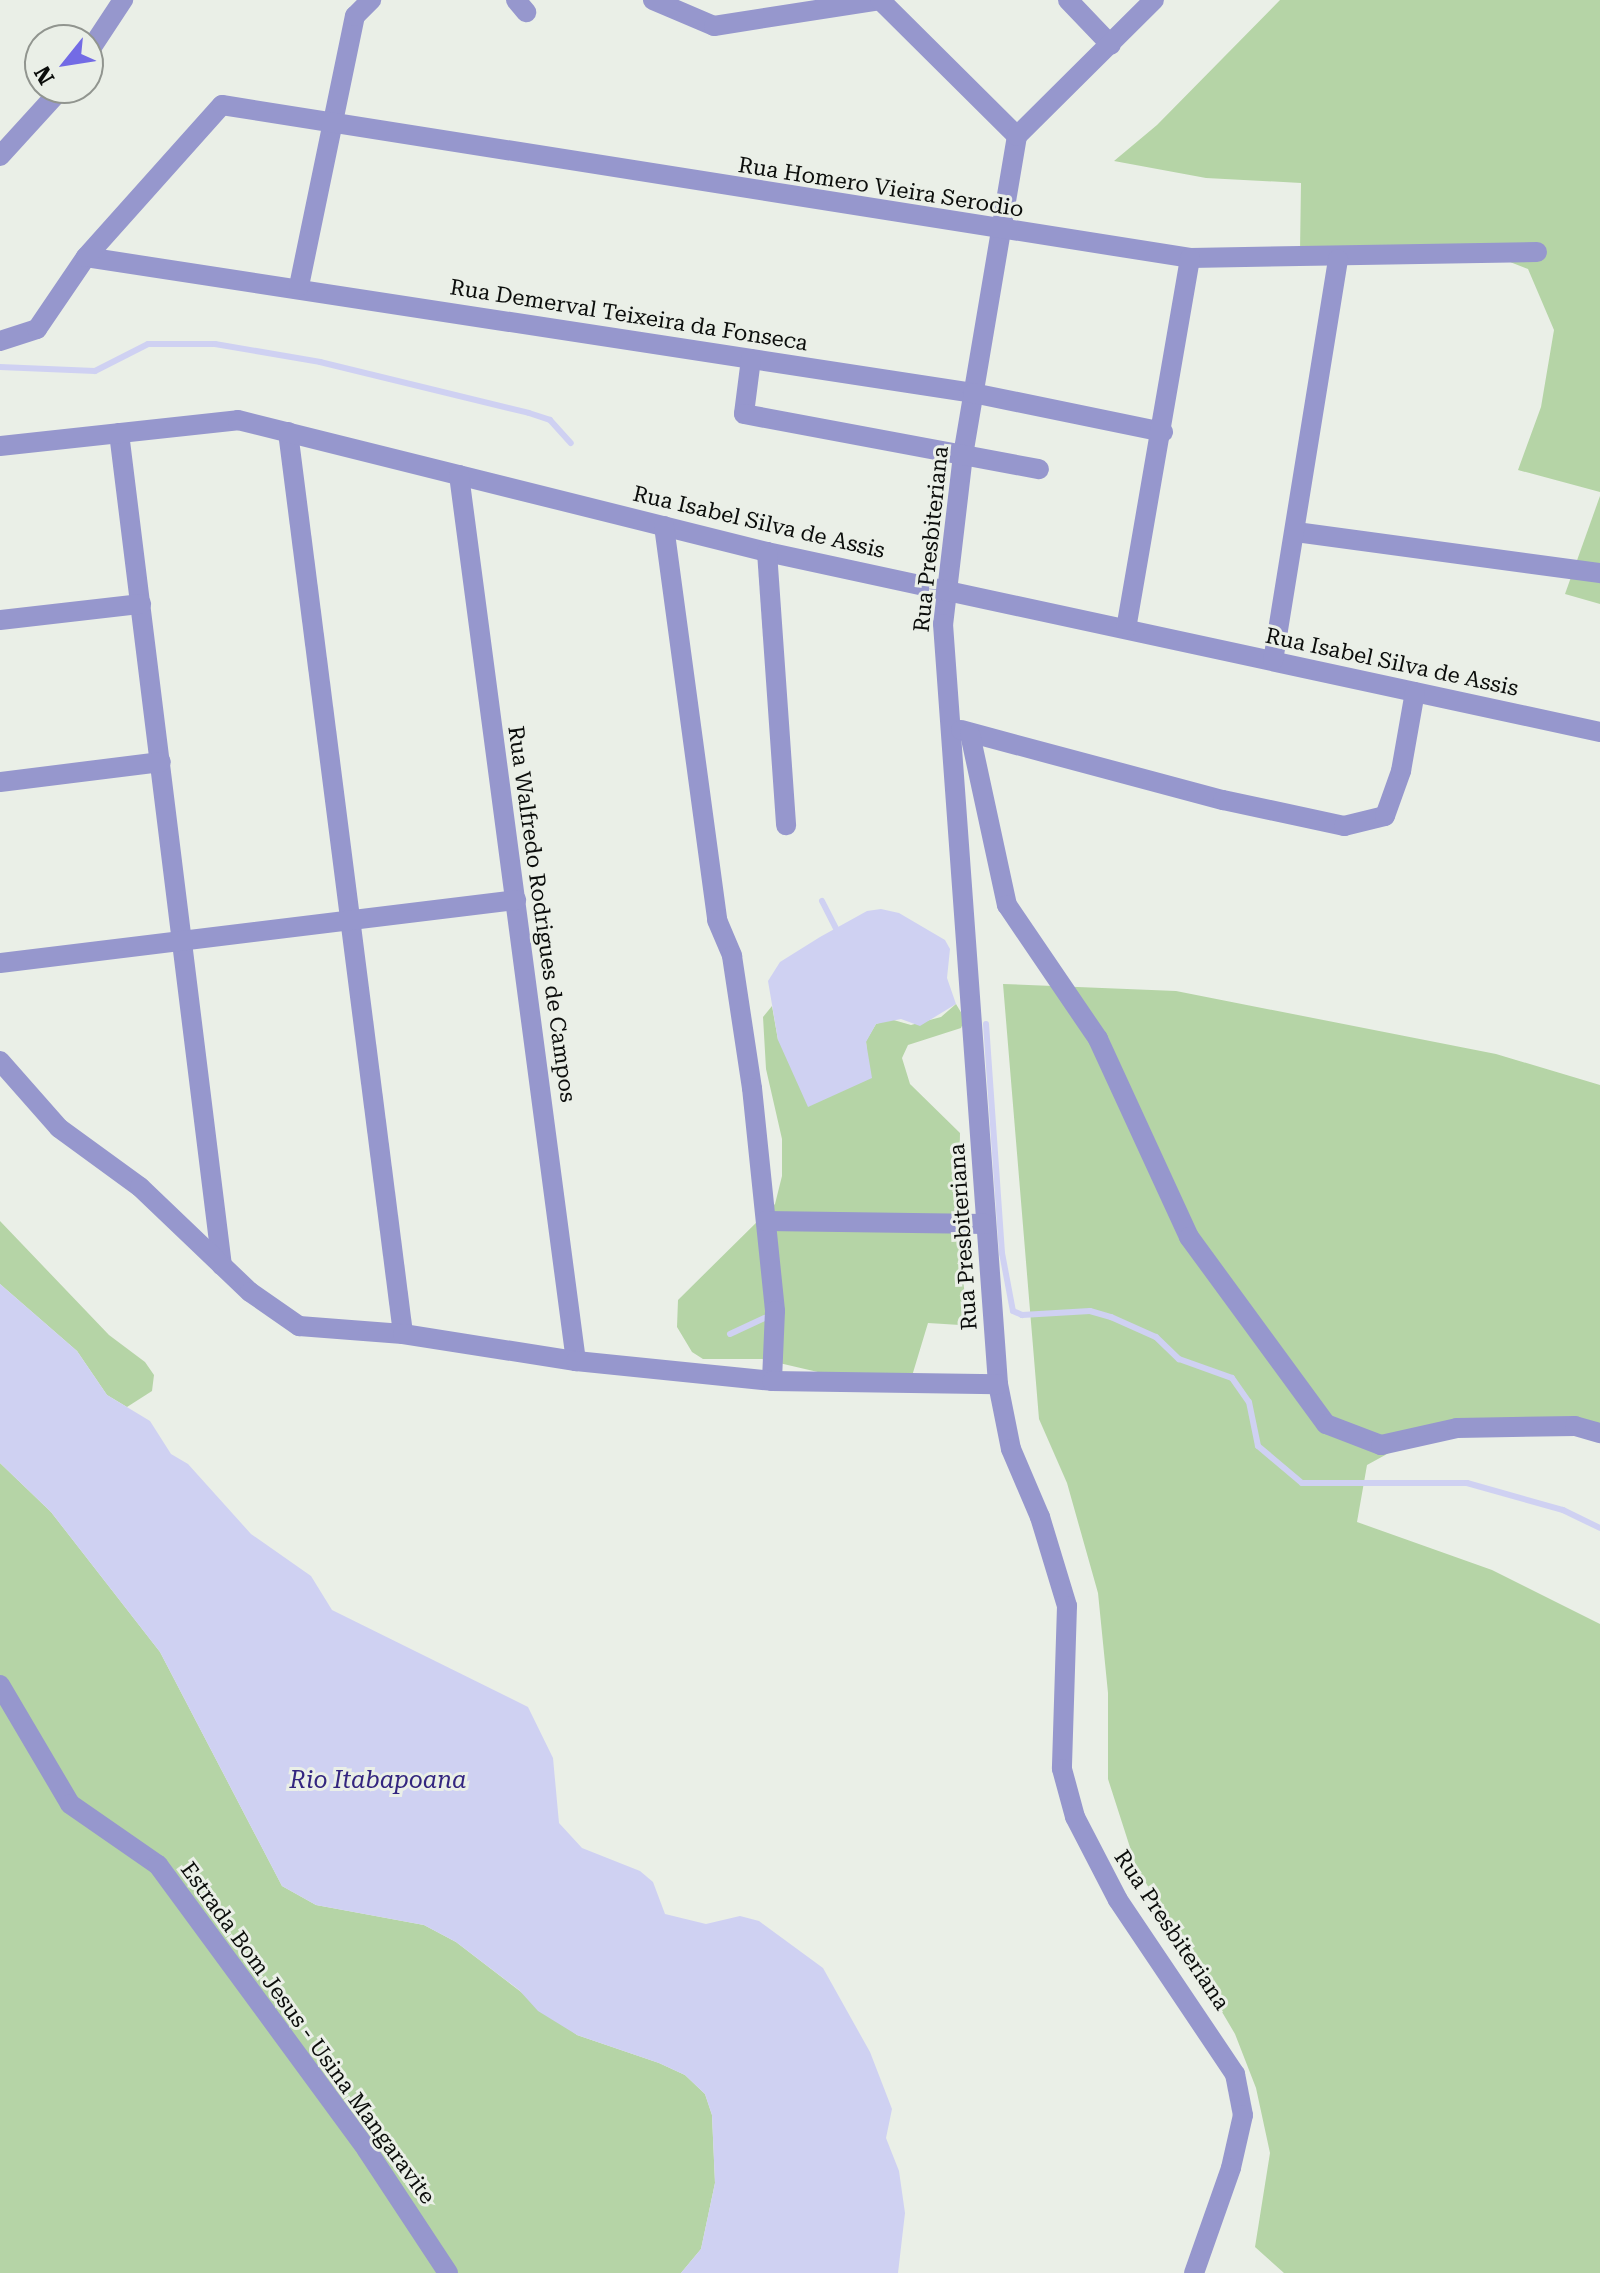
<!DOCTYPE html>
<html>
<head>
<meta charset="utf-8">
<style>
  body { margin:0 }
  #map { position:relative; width:1600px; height:2273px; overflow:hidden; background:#eaefe7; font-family:"Roboto Serif",serif }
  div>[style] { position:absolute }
  .green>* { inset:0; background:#b5d4a6 }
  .water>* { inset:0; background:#cfd1f2 }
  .stream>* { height:6px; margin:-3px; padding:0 3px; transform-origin:3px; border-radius:3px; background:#cfd1f2 }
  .minor>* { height:20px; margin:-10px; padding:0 10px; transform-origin:10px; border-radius:10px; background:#9697cd }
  span { translate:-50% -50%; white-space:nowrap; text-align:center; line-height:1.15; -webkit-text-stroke:6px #eaefe7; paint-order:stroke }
  .street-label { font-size:22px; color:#0b0d0b }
  .water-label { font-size:24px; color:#33257f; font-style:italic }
  .north { position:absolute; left:24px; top:24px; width:80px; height:80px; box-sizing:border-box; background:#eaefe7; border:2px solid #91958f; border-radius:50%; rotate:240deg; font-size:22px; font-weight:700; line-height:32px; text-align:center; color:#0b0d0b }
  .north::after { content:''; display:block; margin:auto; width:28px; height:36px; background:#736be5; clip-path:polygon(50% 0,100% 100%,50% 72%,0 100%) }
</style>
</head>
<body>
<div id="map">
  <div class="green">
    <div style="clip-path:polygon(1280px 0,1600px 0,1600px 492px,1518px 470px,1541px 407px,1554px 330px,1528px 269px,1510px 262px,1300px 251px,1301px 183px,1206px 178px,1114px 161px,1157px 125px)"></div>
    <div style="clip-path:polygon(1600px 496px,1600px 604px,1565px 594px)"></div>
    <div style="clip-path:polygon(1003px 984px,1176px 991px,1496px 1054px,1600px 1085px,1600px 1435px,1418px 1437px,1367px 1465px,1357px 1522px,1492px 1570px,1600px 1624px,1600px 2273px,1284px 2273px,1255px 2247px,1270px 2153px,1256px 2088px,1235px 2034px,1136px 1866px,1108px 1779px,1108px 1693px,1098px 1593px,1067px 1483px,1039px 1419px)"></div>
    <div style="clip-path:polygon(956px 1004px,965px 1019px,961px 1028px,908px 1045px,902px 1058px,910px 1084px,960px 1133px,958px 1236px,966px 1305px,960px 1325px,928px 1323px,912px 1376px,865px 1383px,762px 1359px,703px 1359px,692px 1352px,677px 1327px,678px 1300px,775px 1204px,782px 1176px,782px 1139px,766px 1069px,763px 1017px,772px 1006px,778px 1040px,868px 1067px,866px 1041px,876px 1024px,890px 1019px,911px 1025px,941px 1017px)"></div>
    <div style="clip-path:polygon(0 1221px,109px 1335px,145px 1362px,154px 1375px,152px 1391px,127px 1407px,107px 1395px,77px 1351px,0 1284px)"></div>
    <div style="clip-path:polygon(0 1463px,51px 1512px,160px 1652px,282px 1886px,316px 1905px,424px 1925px,456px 1942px,577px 2035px,659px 2063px,685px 2075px,705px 2094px,712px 2115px,715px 2183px,701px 2249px,681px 2273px,0 2273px)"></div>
  </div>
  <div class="water">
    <div style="clip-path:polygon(881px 909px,899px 913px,945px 940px,950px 949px,947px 978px,956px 1004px,920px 1026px,901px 1019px,876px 1024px,866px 1042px,872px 1078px,808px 1107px,778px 1040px,768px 981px,780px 962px,820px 937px,867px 911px)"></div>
    <div style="clip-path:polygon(0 1284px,77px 1351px,107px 1395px,150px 1421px,171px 1454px,188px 1464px,251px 1534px,311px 1576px,332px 1610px,528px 1707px,553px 1758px,559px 1823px,582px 1848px,640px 1871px,653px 1882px,665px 1914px,706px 1924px,740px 1916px,759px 1921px,823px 1968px,870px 2052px,892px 2109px,886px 2138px,899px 2171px,905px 2213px,898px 2273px,681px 2273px,701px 2249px,715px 2183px,712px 2115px,705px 2094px,685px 2075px,659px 2063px,577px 2035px,538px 2011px,519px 1990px,456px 1942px,424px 1925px,316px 1905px,282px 1886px,160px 1652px,51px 1512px,0 1463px)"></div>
  </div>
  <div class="stream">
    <div style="left:0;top:367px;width:95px;rotate:2.4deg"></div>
    <div style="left:95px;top:371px;width:59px;rotate:-27deg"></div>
    <div style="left:148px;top:344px;width:67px"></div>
    <div style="left:215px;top:344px;width:107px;rotate:9.7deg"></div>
    <div style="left:320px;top:362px;width:215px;rotate:13.7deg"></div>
    <div style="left:529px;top:413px;width:22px;rotate:18deg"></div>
    <div style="left:550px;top:420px;width:31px;rotate:48deg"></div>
    <div style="left:822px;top:901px;width:36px;rotate:63deg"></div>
    <div style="left:986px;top:1024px;width:230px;rotate:86deg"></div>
    <div style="left:1002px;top:1253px;width:59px;rotate:79.3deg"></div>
    <div style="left:1013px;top:1311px;width:10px;rotate:24deg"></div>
    <div style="left:1022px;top:1315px;width:68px;rotate:-3.4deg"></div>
    <div style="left:1090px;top:1311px;width:22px;rotate:16deg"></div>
    <div style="left:1111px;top:1317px;width:49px;rotate:24deg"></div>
    <div style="left:1156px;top:1337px;width:32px;rotate:44deg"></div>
    <div style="left:1179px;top:1359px;width:56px;rotate:19.7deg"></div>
    <div style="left:1232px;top:1378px;width:29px;rotate:55deg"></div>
    <div style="left:1249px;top:1402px;width:45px;rotate:78.4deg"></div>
    <div style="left:1258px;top:1446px;width:57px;rotate:40.1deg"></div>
    <div style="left:1302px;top:1483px;width:165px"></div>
    <div style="left:1467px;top:1483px;width:100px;rotate:15.7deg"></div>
    <div style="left:1563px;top:1510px;width:41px;rotate:25.9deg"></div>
    <div style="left:730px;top:1334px;width:38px;rotate:-25deg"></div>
  </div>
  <div class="minor">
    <div style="left:516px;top:0;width:16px;rotate:50deg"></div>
    <div style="left:653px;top:0;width:66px;rotate:23.1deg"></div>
    <div style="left:714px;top:26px;width:168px;rotate:-8.9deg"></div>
    <div style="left:880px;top:0;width:193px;rotate:44.8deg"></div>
    <div style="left:1068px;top:0;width:62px;rotate:46.3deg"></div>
    <div style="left:88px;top:53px;width:64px;rotate:-56.6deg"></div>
    <div style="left:1017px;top:136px;width:324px;rotate:99.6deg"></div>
    <div style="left:963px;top:455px;width:170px;rotate:96.7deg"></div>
    <div style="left:943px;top:624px;width:762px;rotate:85.86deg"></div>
    <div style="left:998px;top:1384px;width:66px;rotate:78.7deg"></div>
    <div style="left:1011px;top:1449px;width:74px;rotate:66.9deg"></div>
    <div style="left:1040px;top:1517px;width:93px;rotate:73.1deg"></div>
    <div style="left:1067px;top:1606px;width:163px;rotate:91.8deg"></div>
    <div style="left:1062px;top:1769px;width:50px;rotate:74.8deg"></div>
    <div style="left:1075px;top:1817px;width:93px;rotate:62.6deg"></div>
    <div style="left:1118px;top:1900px;width:210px;rotate:56.1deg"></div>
    <div style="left:1235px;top:2074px;width:42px;rotate:79deg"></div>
    <div style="left:1243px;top:2115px;width:54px;rotate:102.8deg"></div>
    <div style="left:1231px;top:2168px;width:111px;rotate:109.4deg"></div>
    <div style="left:1017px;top:136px;width:193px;rotate:-44.8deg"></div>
    <div style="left:0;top:156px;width:92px;rotate:-47.6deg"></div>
    <div style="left:86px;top:257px;width:897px;rotate:8.72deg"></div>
    <div style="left:973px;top:393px;width:194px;rotate:11.6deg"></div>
    <div style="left:299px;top:286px;width:276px;rotate:-78.3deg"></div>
    <div style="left:355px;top:16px;width:23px;rotate:-45deg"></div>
    <div style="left:0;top:341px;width:39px;rotate:-18deg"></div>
    <div style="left:37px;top:329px;width:87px;rotate:-55.8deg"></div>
    <div style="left:86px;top:257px;width:204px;rotate:-48.2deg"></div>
    <div style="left:222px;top:105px;width:980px;rotate:8.98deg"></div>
    <div style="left:1190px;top:258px;width:347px;rotate:-1deg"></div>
    <div style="left:751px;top:359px;width:55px;rotate:97.3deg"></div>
    <div style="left:744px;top:414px;width:300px;rotate:10.6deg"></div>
    <div style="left:288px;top:432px;width:909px;rotate:82.73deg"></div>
    <div style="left:119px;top:433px;width:839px;rotate:82.95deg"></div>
    <div style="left:0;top:446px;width:239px;rotate:-6.2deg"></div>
    <div style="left:238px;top:420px;width:545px;rotate:14.01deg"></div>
    <div style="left:767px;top:552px;width:852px;rotate:12.19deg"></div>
    <div style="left:459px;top:475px;width:894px;rotate:82.48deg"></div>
    <div style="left:664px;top:526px;width:398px;rotate:82.3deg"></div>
    <div style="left:717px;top:920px;width:39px;rotate:67deg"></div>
    <div style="left:732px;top:956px;width:134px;rotate:81.4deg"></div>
    <div style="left:752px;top:1088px;width:224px;rotate:84.1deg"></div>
    <div style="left:775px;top:1311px;width:70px;rotate:92.5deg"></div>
    <div style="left:1296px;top:532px;width:307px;rotate:7.7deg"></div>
    <div style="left:767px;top:552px;width:274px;rotate:86deg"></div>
    <div style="left:0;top:620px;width:142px;rotate:-6.5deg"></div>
    <div style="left:1126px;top:629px;width:376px;rotate:-80.2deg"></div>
    <div style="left:1273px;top:661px;width:407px;rotate:-80.8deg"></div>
    <div style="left:961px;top:730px;width:271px;rotate:15deg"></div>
    <div style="left:1223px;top:800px;width:124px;rotate:12.1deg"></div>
    <div style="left:1344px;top:826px;width:42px;rotate:-13.7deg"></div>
    <div style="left:1385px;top:816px;width:48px;rotate:-70.4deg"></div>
    <div style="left:1401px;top:771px;width:80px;rotate:-80deg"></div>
    <div style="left:970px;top:734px;width:175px;rotate:77.8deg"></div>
    <div style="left:1007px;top:905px;width:162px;rotate:55.8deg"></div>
    <div style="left:1098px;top:1039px;width:218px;rotate:65.3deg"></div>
    <div style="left:1189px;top:1237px;width:232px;rotate:53.8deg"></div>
    <div style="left:1326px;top:1424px;width:59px;rotate:20.9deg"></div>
    <div style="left:1381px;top:1445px;width:78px;rotate:-12.6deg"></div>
    <div style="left:1457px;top:1428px;width:118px;rotate:-1deg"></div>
    <div style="left:1575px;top:1426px;width:26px;rotate:16deg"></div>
    <div style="left:0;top:782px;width:162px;rotate:-7.1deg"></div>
    <div style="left:0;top:963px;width:520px;rotate:-6.96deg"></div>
    <div style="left:0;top:1061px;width:89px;rotate:48.6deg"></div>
    <div style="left:59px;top:1128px;width:100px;rotate:36.1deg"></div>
    <div style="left:140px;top:1187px;width:152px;rotate:43.7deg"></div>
    <div style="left:250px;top:1292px;width:60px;rotate:34.8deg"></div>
    <div style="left:299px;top:1326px;width:104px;rotate:4.4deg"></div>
    <div style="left:403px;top:1334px;width:175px;rotate:8.9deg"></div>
    <div style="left:576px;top:1361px;width:197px;rotate:5.8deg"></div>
    <div style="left:772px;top:1381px;width:226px;rotate:0.8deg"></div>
    <div style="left:766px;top:1221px;width:220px;rotate:0.8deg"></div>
    <div style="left:0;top:1685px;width:138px;rotate:59.5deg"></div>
    <div style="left:70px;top:1804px;width:107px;rotate:34.7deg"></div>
    <div style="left:158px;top:1865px;width:353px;rotate:53.7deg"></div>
    <div style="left:367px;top:2150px;width:147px;rotate:56.6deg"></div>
  </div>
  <div class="street-label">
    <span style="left:881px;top:187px;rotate:9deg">Rua Homero Vieira Serodio</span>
    <span style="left:629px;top:315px;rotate:9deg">Rua Demerval Teixeira da Fonseca</span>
    <span style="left:759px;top:522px;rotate:13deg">Rua Isabel Silva de Assis</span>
    <span style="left:931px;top:539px;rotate:-84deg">Rua Presbiteriana</span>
    <span style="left:1392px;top:662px;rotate:12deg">Rua Isabel Silva de Assis</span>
    <span style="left:542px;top:914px;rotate:82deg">Rua Walfredo Rodrigues de Campos</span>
    <span style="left:963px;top:1237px;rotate:-94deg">Rua Presbiteriana</span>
    <span style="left:1172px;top:1930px;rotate:56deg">Rua Presbiteriana</span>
    <span style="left:308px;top:2033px;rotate:54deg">Estrada Bom Jesus - Usina Mangaravite</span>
  </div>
  <div class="water-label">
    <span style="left:378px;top:1781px">Rio Itabapoana</span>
  </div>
  <div class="north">N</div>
</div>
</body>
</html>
